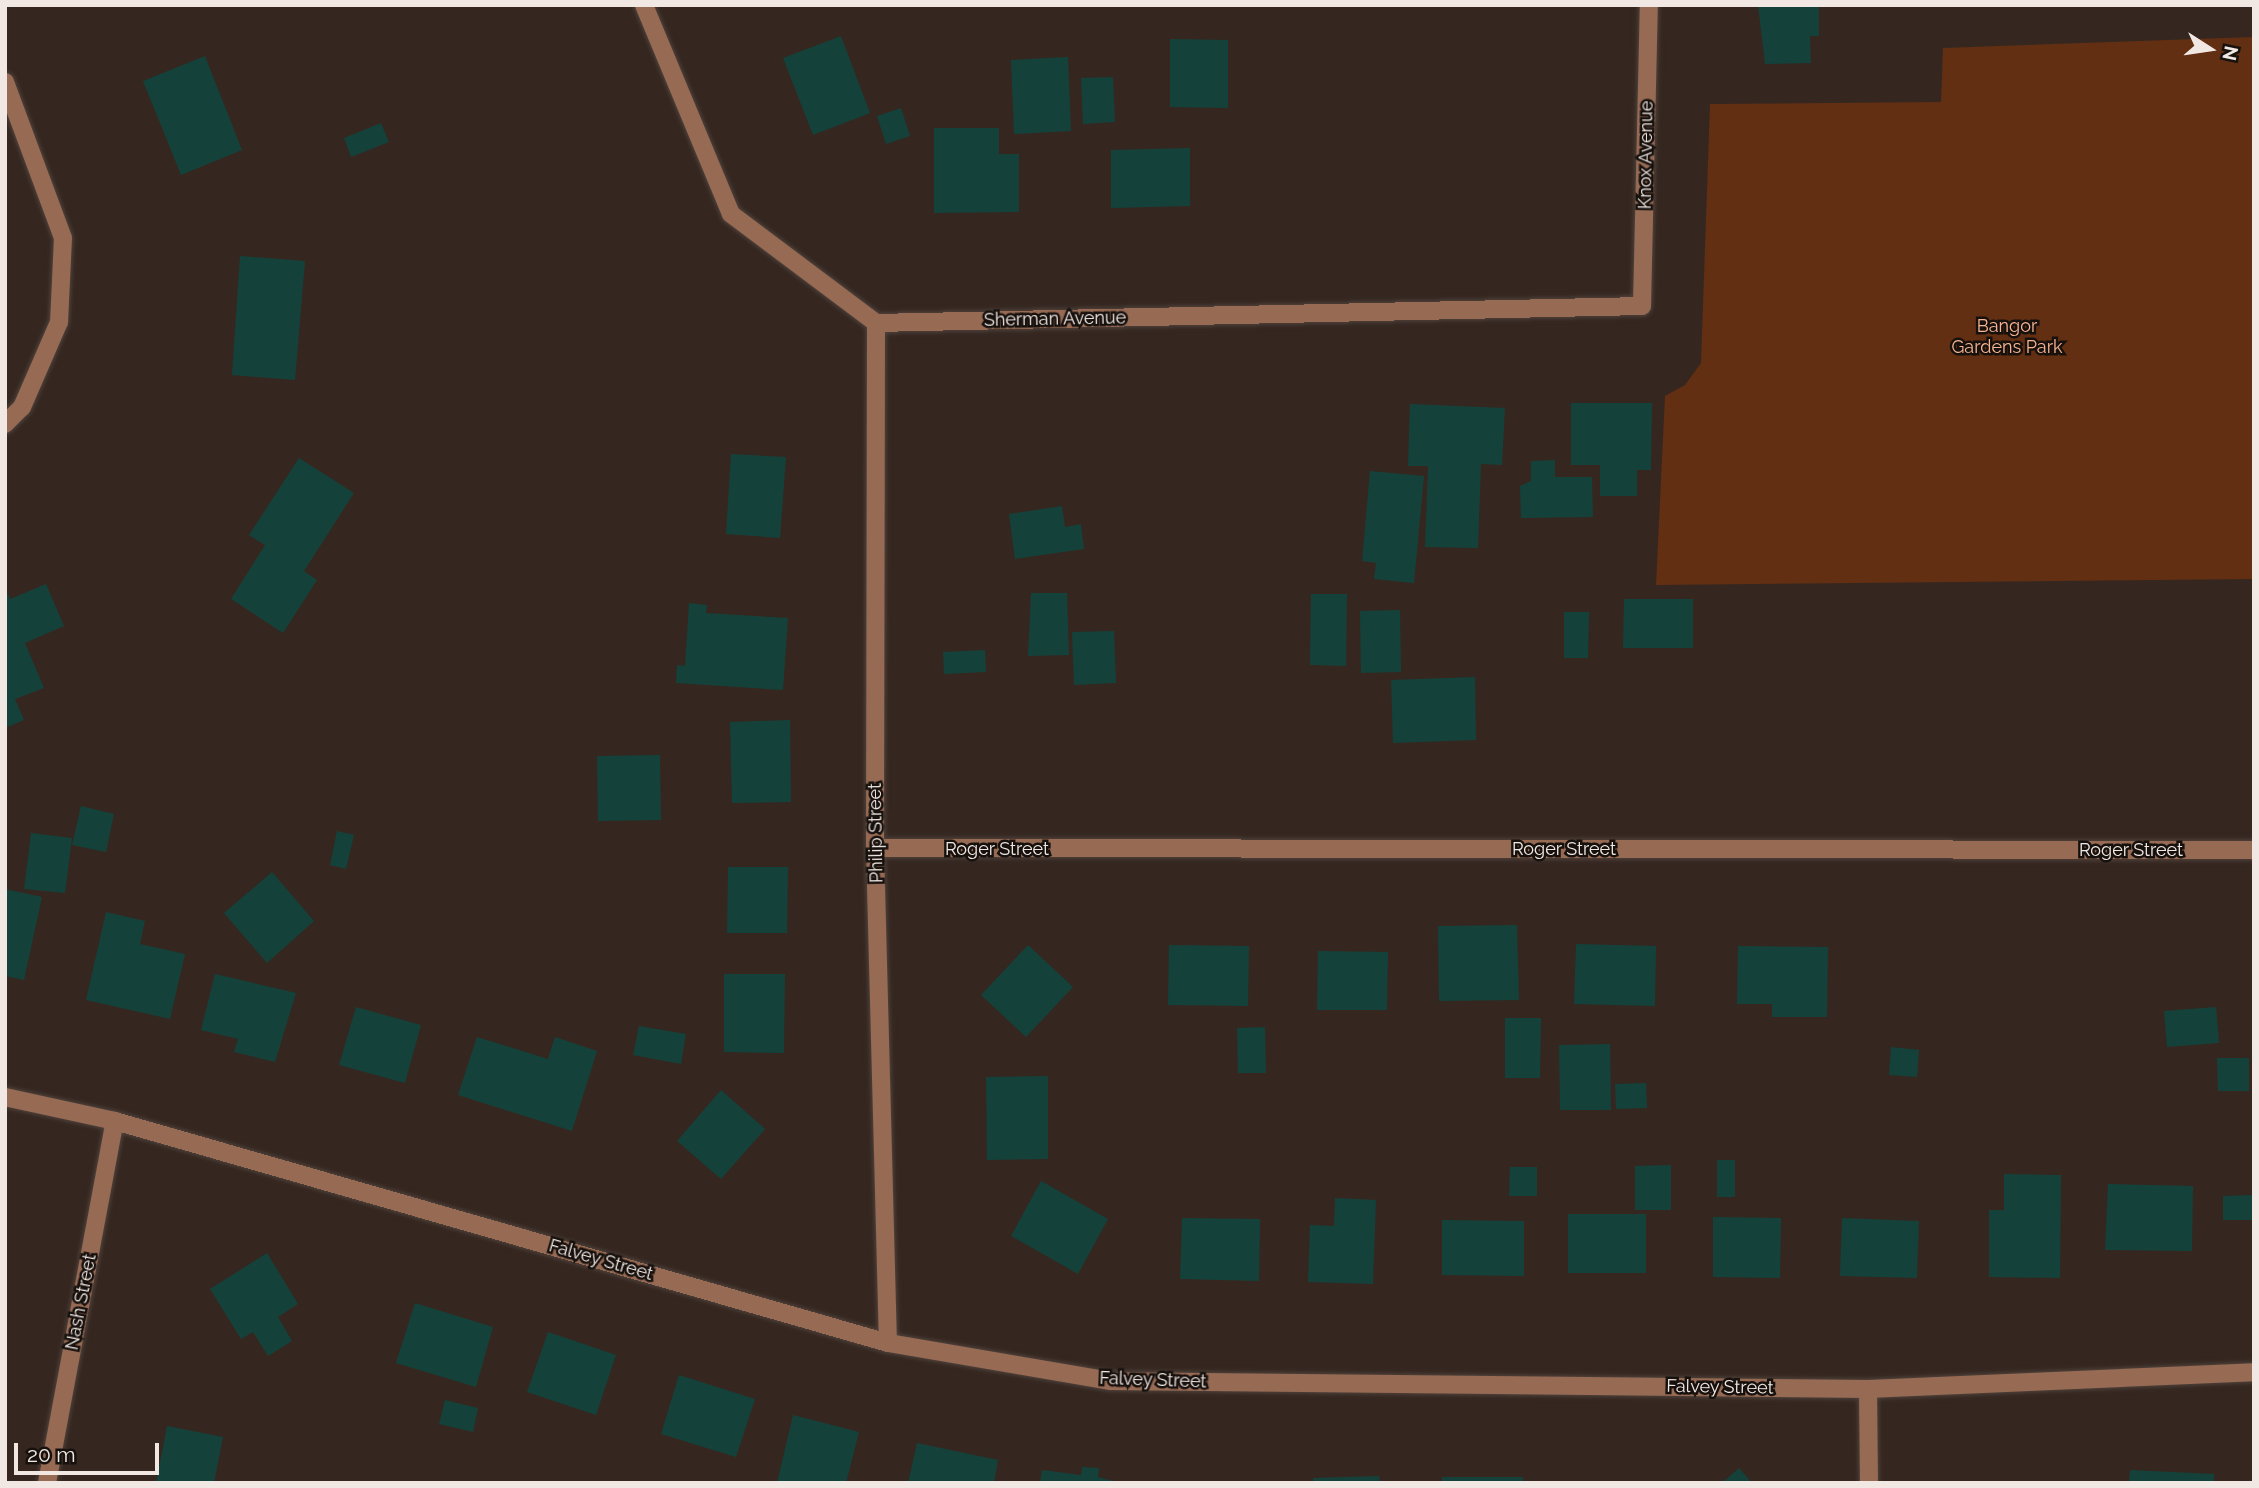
<!DOCTYPE html>
<html>
<head>
<meta charset="utf-8">
<style>
  body { margin:0 }
  #map { position:relative; width:2259px; height:1488px; overflow:hidden; background:#352720; font-family:Raleway,sans-serif }
  div>[style] { position:absolute }
  .green>* { inset:0; background:#622f12 }
  .building>* { inset:0; background:#14423a }
  .roads { filter:drop-shadow(0 0 2px #4f423b) drop-shadow(0 0 2px #4f423b) }
  .minor>* { height:18px; margin:-9px; padding:0 9px; transform-origin:9px; border-radius:9px; background:#976a54 }
  span { translate:-50% -50%; white-space:nowrap; text-align:center; line-height:1.15; -webkit-text-stroke:5px #17110e; paint-order:stroke }
  .street-label { font-size:18px; color:#f2e8e3 }
  .park-label { font-size:18px; color:#f9b491 }
  .frame { position:absolute; inset:0; border:7px solid #f2e8e3; pointer-events:none }
  .north { position:absolute; left:2175px; top:14px; width:70px; height:70px; -webkit-text-stroke:5px #17110e; paint-order:stroke; rotate:102deg; font-size:19px; font-weight:700; line-height:28px; text-align:center; color:#f2e8e3 }
  .north::after { content:''; display:block; margin:auto; width:24px; height:32px; background:#f2e8e3; clip-path:polygon(50% 0,100% 100%,50% 72%,0 100%) }
  .scale { position:absolute; left:14px; top:1443px; width:145px; height:32px; box-sizing:border-box; border:4px solid #f2e8e3; border-top:0; padding-left:9px; font-size:21px; line-height:24px; white-space:nowrap; color:#f2e8e3; -webkit-text-stroke:5px #17110e; paint-order:stroke }
</style>
</head>
<body>
<div id="map">
  <div class="green">
    <div style="clip-path:polygon(2254px 37px,2254px 579px,1656px 585px,1665px 396px,1685px 385px,1701px 363px,1710px 104px,1941px 102px,1943px 48px)"></div>
  </div>
  <div class="building">
    <div style="clip-path:polygon(1758px 5px,1819px 5px,1819px 36px,1810px 36px,1811px 63px,1765px 64px)"></div>
    <div style="clip-path:polygon(841px 36px,870px 113px,813px 135px,783px 58px)"></div>
    <div style="clip-path:polygon(1170px 39px,1228px 40px,1228px 108px,1170px 107px)"></div>
    <div style="clip-path:polygon(205px 56px,242px 150px,181px 175px,143px 81px)"></div>
    <div style="clip-path:polygon(1068px 57px,1071px 131px,1014px 134px,1011px 60px)"></div>
    <div style="clip-path:polygon(1113px 77px,1115px 122px,1083px 124px,1081px 78px)"></div>
    <div style="clip-path:polygon(901px 108px,910px 136px,886px 144px,877px 116px)"></div>
    <div style="clip-path:polygon(381px 123px,389px 142px,351px 157px,344px 138px)"></div>
    <div style="clip-path:polygon(934px 128px,999px 128px,999px 154px,1019px 154px,1019px 212px,934px 213px)"></div>
    <div style="clip-path:polygon(1190px 148px,1190px 206px,1111px 208px,1111px 150px)"></div>
    <div style="clip-path:polygon(240px 256px,305px 261px,295px 380px,232px 375px)"></div>
    <div style="clip-path:polygon(1571px 403px,1652px 403px,1651px 470px,1637px 470px,1637px 496px,1600px 496px,1600px 465px,1571px 465px)"></div>
    <div style="clip-path:polygon(1410px 404px,1505px 408px,1502px 465px,1481px 464px,1478px 548px,1425px 547px,1428px 466px,1408px 466px)"></div>
    <div style="clip-path:polygon(731px 454px,786px 457px,780px 538px,726px 534px)"></div>
    <div style="clip-path:polygon(299px 458px,354px 493px,304px 571px,317px 580px,283px 633px,231px 599px,265px 545px,249px 535px)"></div>
    <div style="clip-path:polygon(1555px 460px,1555px 477px,1592px 477px,1593px 517px,1521px 518px,1520px 486px,1531px 481px,1531px 461px)"></div>
    <div style="clip-path:polygon(1370px 471px,1424px 476px,1414px 583px,1374px 579px,1376px 563px,1362px 561px)"></div>
    <div style="clip-path:polygon(1062px 506px,1065px 527px,1081px 524px,1084px 549px,1015px 559px,1009px 514px)"></div>
    <div style="clip-path:polygon(46px 584px,64px 626px,25px 643px,44px 688px,15px 699px,24px 720px,5px 728px,5px 588px,10px 599px)"></div>
    <div style="clip-path:polygon(1031px 593px,1067px 593px,1069px 655px,1028px 656px)"></div>
    <div style="clip-path:polygon(1311px 594px,1347px 594px,1346px 666px,1310px 665px)"></div>
    <div style="clip-path:polygon(1624px 599px,1693px 599px,1693px 648px,1623px 648px)"></div>
    <div style="clip-path:polygon(689px 603px,707px 605px,706px 613px,788px 618px,783px 690px,676px 683px,677px 665px,685px 666px)"></div>
    <div style="clip-path:polygon(1400px 610px,1401px 672px,1361px 673px,1360px 611px)"></div>
    <div style="clip-path:polygon(1564px 612px,1589px 612px,1588px 658px,1564px 658px)"></div>
    <div style="clip-path:polygon(1114px 631px,1116px 683px,1074px 685px,1072px 632px)"></div>
    <div style="clip-path:polygon(985px 650px,986px 672px,944px 674px,943px 652px)"></div>
    <div style="clip-path:polygon(1475px 677px,1476px 740px,1393px 743px,1391px 680px)"></div>
    <div style="clip-path:polygon(790px 720px,791px 802px,732px 803px,730px 722px)"></div>
    <div style="clip-path:polygon(660px 755px,661px 820px,598px 821px,597px 756px)"></div>
    <div style="clip-path:polygon(81px 806px,114px 814px,106px 852px,72px 845px)"></div>
    <div style="clip-path:polygon(337px 831px,354px 835px,346px 869px,330px 865px)"></div>
    <div style="clip-path:polygon(31px 833px,72px 838px,65px 893px,24px 889px)"></div>
    <div style="clip-path:polygon(728px 867px,788px 867px,787px 933px,727px 933px)"></div>
    <div style="clip-path:polygon(272px 872px,314px 921px,267px 963px,224px 913px)"></div>
    <div style="clip-path:polygon(5px 889px,42px 897px,24px 980px,5px 976px)"></div>
    <div style="clip-path:polygon(106px 912px,145px 921px,140px 944px,185px 954px,170px 1019px,86px 1000px)"></div>
    <div style="clip-path:polygon(1517px 925px,1519px 1000px,1439px 1001px,1438px 926px)"></div>
    <div style="clip-path:polygon(1576px 944px,1656px 946px,1655px 1006px,1574px 1004px)"></div>
    <div style="clip-path:polygon(1028px 945px,1073px 987px,1026px 1037px,981px 995px)"></div>
    <div style="clip-path:polygon(1169px 945px,1249px 946px,1248px 1006px,1168px 1005px)"></div>
    <div style="clip-path:polygon(1738px 946px,1828px 947px,1827px 1017px,1772px 1017px,1772px 1004px,1737px 1004px)"></div>
    <div style="clip-path:polygon(1318px 951px,1388px 952px,1387px 1010px,1317px 1010px)"></div>
    <div style="clip-path:polygon(215px 974px,296px 993px,275px 1062px,234px 1052px,238px 1039px,201px 1030px)"></div>
    <div style="clip-path:polygon(724px 974px,785px 974px,784px 1053px,724px 1052px)"></div>
    <div style="clip-path:polygon(356px 1007px,421px 1025px,405px 1083px,339px 1065px)"></div>
    <div style="clip-path:polygon(2216px 1007px,2219px 1043px,2167px 1047px,2164px 1011px)"></div>
    <div style="clip-path:polygon(1505px 1018px,1541px 1018px,1540px 1078px,1505px 1078px)"></div>
    <div style="clip-path:polygon(639px 1026px,686px 1034px,681px 1064px,633px 1055px)"></div>
    <div style="clip-path:polygon(1265px 1027px,1266px 1073px,1238px 1073px,1237px 1028px)"></div>
    <div style="clip-path:polygon(477px 1037px,548px 1059px,555px 1037px,597px 1051px,572px 1131px,458px 1095px)"></div>
    <div style="clip-path:polygon(1610px 1044px,1611px 1110px,1560px 1110px,1559px 1045px)"></div>
    <div style="clip-path:polygon(1891px 1047px,1919px 1050px,1917px 1077px,1889px 1075px)"></div>
    <div style="clip-path:polygon(2217px 1058px,2249px 1058px,2249px 1091px,2218px 1091px)"></div>
    <div style="clip-path:polygon(1048px 1076px,1048px 1159px,987px 1160px,986px 1077px)"></div>
    <div style="clip-path:polygon(1646px 1083px,1647px 1108px,1616px 1109px,1615px 1084px)"></div>
    <div style="clip-path:polygon(721px 1090px,765px 1129px,721px 1179px,677px 1141px)"></div>
    <div style="clip-path:polygon(1717px 1160px,1735px 1160px,1735px 1197px,1717px 1197px)"></div>
    <div style="clip-path:polygon(1671px 1165px,1671px 1210px,1635px 1210px,1635px 1166px)"></div>
    <div style="clip-path:polygon(1510px 1167px,1537px 1167px,1537px 1196px,1509px 1196px)"></div>
    <div style="clip-path:polygon(2004px 1174px,2061px 1175px,2060px 1278px,1989px 1277px,1989px 1210px,2004px 1210px)"></div>
    <div style="clip-path:polygon(1041px 1181px,1108px 1219px,1078px 1274px,1011px 1236px)"></div>
    <div style="clip-path:polygon(2108px 1184px,2193px 1186px,2192px 1251px,2105px 1250px)"></div>
    <div style="clip-path:polygon(2252px 1195px,2252px 1220px,2223px 1220px,2223px 1196px)"></div>
    <div style="clip-path:polygon(1335px 1198px,1376px 1200px,1373px 1284px,1308px 1282px,1310px 1225px,1334px 1226px)"></div>
    <div style="clip-path:polygon(1568px 1214px,1646px 1214px,1646px 1273px,1568px 1273px)"></div>
    <div style="clip-path:polygon(1713px 1217px,1781px 1218px,1780px 1278px,1713px 1277px)"></div>
    <div style="clip-path:polygon(1182px 1218px,1260px 1219px,1259px 1281px,1180px 1279px)"></div>
    <div style="clip-path:polygon(1842px 1218px,1919px 1221px,1917px 1278px,1840px 1276px)"></div>
    <div style="clip-path:polygon(1442px 1220px,1524px 1221px,1524px 1276px,1442px 1275px)"></div>
    <div style="clip-path:polygon(267px 1253px,298px 1304px,278px 1317px,292px 1341px,268px 1356px,253px 1332px,241px 1339px,210px 1289px)"></div>
    <div style="clip-path:polygon(415px 1303px,493px 1327px,476px 1387px,396px 1363px)"></div>
    <div style="clip-path:polygon(548px 1332px,616px 1355px,596px 1415px,527px 1392px)"></div>
    <div style="clip-path:polygon(679px 1375px,755px 1399px,736px 1457px,661px 1434px)"></div>
    <div style="clip-path:polygon(445px 1400px,478px 1408px,473px 1432px,439px 1424px)"></div>
    <div style="clip-path:polygon(793px 1415px,859px 1432px,846px 1483px,777px 1483px)"></div>
    <div style="clip-path:polygon(167px 1426px,223px 1437px,214px 1483px,156px 1483px)"></div>
    <div style="clip-path:polygon(917px 1443px,998px 1460px,994px 1483px,908px 1483px)"></div>
    <div style="clip-path:polygon(1082px 1467px,1099px 1468px,1098px 1477px,1121px 1483px,1040px 1483px,1042px 1470px,1081px 1475px)"></div>
    <div style="clip-path:polygon(1739px 1468px,1752px 1483px,1722px 1483px)"></div>
    <div style="clip-path:polygon(2130px 1470px,2214px 1474px,2214px 1483px,2129px 1483px)"></div>
    <div style="clip-path:polygon(1379px 1476px,1380px 1483px,1313px 1483px,1313px 1478px)"></div>
    <div style="clip-path:polygon(1442px 1477px,1523px 1477px,1523px 1483px,1442px 1483px)"></div>
  </div>
  <div class="roads">
    <div class="minor">
      <div style="left:644px;top:5px;width:226px;rotate:67.4deg"></div>
      <div style="left:731px;top:214px;width:181px;rotate:36.9deg"></div>
      <div style="left:876px;top:323px;width:766px;rotate:-1.27deg"></div>
      <div style="left:1642px;top:306px;width:301px;rotate:-88.7deg"></div>
      <div style="left:5px;top:82px;width:166px;rotate:69.6deg"></div>
      <div style="left:63px;top:238px;width:84px;rotate:92.7deg"></div>
      <div style="left:59px;top:322px;width:93px;rotate:113.5deg"></div>
      <div style="left:22px;top:407px;width:24px;rotate:135deg"></div>
      <div style="left:876px;top:323px;width:525px;rotate:90.11deg"></div>
      <div style="left:875px;top:848px;width:495px;rotate:88.5deg"></div>
      <div style="left:875px;top:848px;width:1379px;rotate:0.08deg"></div>
      <div style="left:5px;top:1097px;width:113px;rotate:12.3deg"></div>
      <div style="left:115px;top:1121px;width:804px;rotate:16.02deg"></div>
      <div style="left:888px;top:1343px;width:225px;rotate:9.7deg"></div>
      <div style="left:1110px;top:1381px;width:758px;rotate:0.6deg"></div>
      <div style="left:1868px;top:1389px;width:386px;rotate:-2.5deg"></div>
      <div style="left:1868px;top:1389px;width:94px;rotate:89.4deg"></div>
      <div style="left:47px;top:1483px;width:368px;rotate:-79.4deg"></div>
    </div>
  </div>
  <div class="street-label">
    <span style="left:1646px;top:155px;rotate:-89deg">Knox Avenue</span>
    <span style="left:1055px;top:319px;rotate:-1deg">Sherman Avenue</span>
    <span style="left:876px;top:833px;rotate:-91deg">Philip Street</span>
    <span style="left:997px;top:849px">Roger Street</span>
    <span style="left:1564px;top:849px">Roger Street</span>
    <span style="left:2131px;top:850px">Roger Street</span>
    <span style="left:601px;top:1260px;rotate:16deg">Falvey Street</span>
    <span style="left:81px;top:1302px;rotate:-79deg">Nash Street</span>
    <span style="left:1153px;top:1380px;rotate:2deg">Falvey Street</span>
    <span style="left:1720px;top:1387px;rotate:1deg">Falvey Street</span>
  </div>
  <div class="park-label">
    <span style="left:2007px;top:337px">Bangor<br>Gardens Park</span>
  </div>
  <div class="frame"></div>
  <div class="north">N</div>
  <div class="scale">20 m</div>
</div>
</body>
</html>
